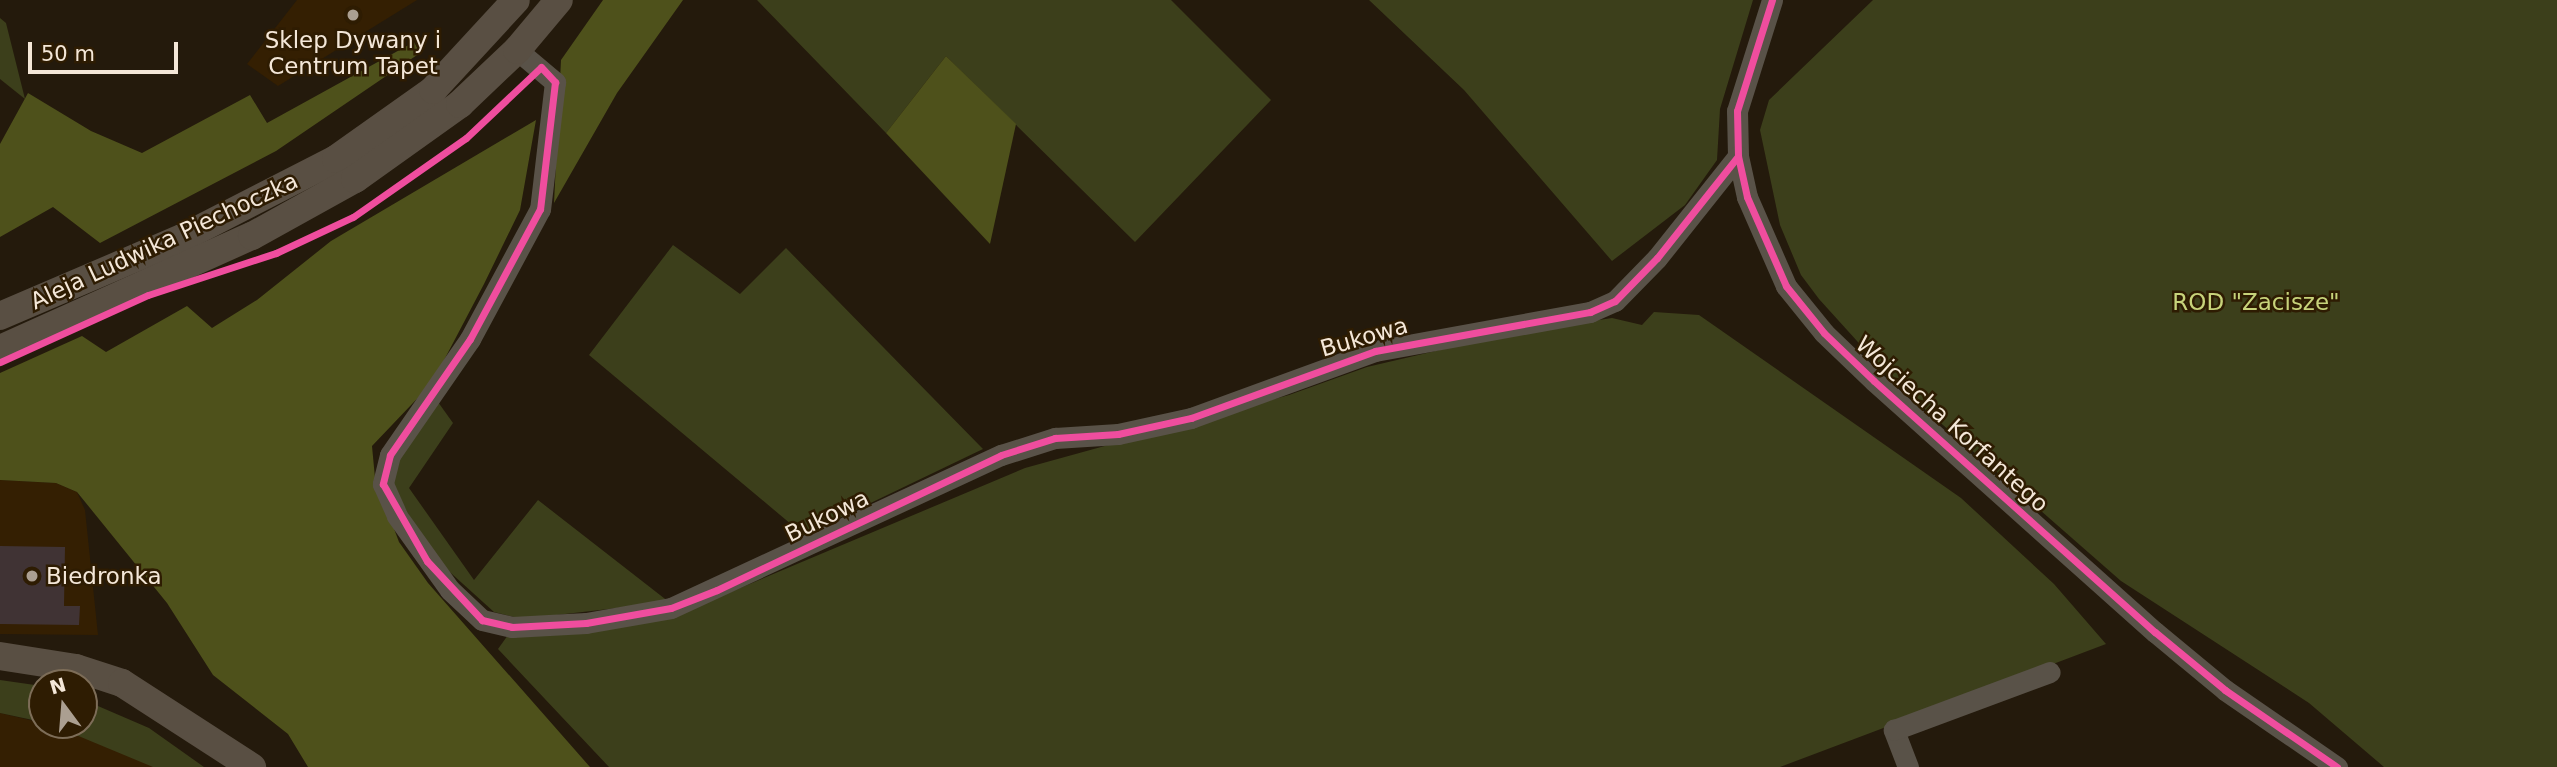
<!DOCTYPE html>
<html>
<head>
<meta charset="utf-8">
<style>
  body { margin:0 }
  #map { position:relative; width:2557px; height:767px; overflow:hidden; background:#241a0c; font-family:"DejaVu Sans",sans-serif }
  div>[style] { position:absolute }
  .built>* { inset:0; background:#341f02 }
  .green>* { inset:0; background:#3c3f1b }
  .forest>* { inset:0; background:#4e511b }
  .building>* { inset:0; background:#403334 }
  .street>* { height:21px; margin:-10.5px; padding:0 10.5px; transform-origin:10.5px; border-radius:10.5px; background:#595248 }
  .secondary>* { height:28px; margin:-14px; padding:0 14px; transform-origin:14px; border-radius:14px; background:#594f43 }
  .cycleway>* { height:7px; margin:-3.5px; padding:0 3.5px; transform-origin:3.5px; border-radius:3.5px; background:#ef4d9e }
  .dots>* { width:19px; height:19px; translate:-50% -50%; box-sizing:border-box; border:4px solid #2e1c02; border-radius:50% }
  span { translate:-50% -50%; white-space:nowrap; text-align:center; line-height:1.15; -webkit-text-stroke:5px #2e1c02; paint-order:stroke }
  .poi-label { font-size:23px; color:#f4e7d8 }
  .left { translate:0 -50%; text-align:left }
  .street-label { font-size:23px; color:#f4e7d8 }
  .park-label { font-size:23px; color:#c7d37a }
  .north { position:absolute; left:28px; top:669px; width:70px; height:70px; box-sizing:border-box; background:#2e1c02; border:2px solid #7d6d58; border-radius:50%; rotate:344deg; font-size:19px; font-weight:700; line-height:28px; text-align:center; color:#f4e7d8 }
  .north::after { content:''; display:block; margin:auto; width:24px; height:32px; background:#ab9f91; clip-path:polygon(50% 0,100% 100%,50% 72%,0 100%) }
  .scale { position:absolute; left:28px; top:42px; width:150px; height:32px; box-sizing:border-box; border:4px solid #f4e7d8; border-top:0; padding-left:9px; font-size:21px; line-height:24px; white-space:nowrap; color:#f4e7d8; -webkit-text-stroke:5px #2e1c02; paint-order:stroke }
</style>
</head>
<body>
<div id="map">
  <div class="built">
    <div style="clip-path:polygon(297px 0,417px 0,278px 86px,247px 64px)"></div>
    <div style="clip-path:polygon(0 480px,56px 483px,77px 492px,85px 510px,98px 635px,0 634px)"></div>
    <div style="clip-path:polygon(0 713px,72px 730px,155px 767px,0 767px)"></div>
  </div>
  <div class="green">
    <div style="clip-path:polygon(757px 0,1171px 0,1271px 100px,1135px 242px,946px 56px,886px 133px)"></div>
    <div style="clip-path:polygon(1369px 0,1753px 0,1720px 109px,1717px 160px,1685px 205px,1612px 261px,1464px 90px)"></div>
    <div style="clip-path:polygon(1873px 0,2557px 0,2557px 767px,2384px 767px,2309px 703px,2121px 581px,1895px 383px,1819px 299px,1801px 275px,1780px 225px,1760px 130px,1769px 100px)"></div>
    <div style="clip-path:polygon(0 18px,6px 23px,25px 99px,0 79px)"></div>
    <div style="clip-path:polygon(673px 245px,740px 294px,786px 248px,983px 449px,804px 535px,589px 355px)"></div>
    <div style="clip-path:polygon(1654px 312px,1699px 315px,1961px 498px,2054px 584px,2106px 644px,1780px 767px,609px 767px,498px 649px,508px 635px,669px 618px,1025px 468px,1289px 395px,1367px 367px,1508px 334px,1612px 318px,1642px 325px)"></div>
    <div style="clip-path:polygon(438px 402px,453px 423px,409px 488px,474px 580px,538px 500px,669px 602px,522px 619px,494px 612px,431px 555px,391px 483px,394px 459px)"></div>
    <div style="clip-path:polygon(0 680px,42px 686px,42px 722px,0 713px)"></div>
    <div style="clip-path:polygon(84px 700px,149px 728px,204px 767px,153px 767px,52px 725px,84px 725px)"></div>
  </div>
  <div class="forest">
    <div style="clip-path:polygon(603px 0,683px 0,617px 93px,554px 203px,561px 60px)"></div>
    <div style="clip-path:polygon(414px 42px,420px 53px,276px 151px,100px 243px,53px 207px,0 237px,0 144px,28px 93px,91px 131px,142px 153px,250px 95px,267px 123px)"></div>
    <div style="clip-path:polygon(946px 56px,1016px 124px,990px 244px,886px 133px)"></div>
    <div style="clip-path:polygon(536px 120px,520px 210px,484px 284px,432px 383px,372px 446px,375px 478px,399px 542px,428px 583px,590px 767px,308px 767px,288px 734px,213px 675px,167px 603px,77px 492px,56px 483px,0 480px,0 373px,82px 336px,106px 352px,187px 306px,212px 328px,257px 300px,331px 241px)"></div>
  </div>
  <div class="building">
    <div style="clip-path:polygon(0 546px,65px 547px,64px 606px,80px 606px,79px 625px,0 624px)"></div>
  </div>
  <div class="street">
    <div style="left:1772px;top:0;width:116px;rotate:107.5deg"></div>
    <div style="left:1737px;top:111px;width:45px;rotate:88.7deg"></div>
    <div style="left:1738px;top:156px;width:42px;rotate:77.6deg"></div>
    <div style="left:1747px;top:197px;width:97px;rotate:66.3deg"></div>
    <div style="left:1786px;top:286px;width:60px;rotate:51deg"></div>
    <div style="left:1824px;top:333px;width:69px;rotate:43.8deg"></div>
    <div style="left:1874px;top:381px;width:377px;rotate:41.8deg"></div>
    <div style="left:2155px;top:632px;width:91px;rotate:39.6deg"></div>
    <div style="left:2225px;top:690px;width:136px;rotate:34.5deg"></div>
    <div style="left:517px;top:50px;width:50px;rotate:40.1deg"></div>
    <div style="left:555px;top:82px;width:128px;rotate:96.7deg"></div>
    <div style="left:540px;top:209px;width:148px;rotate:118.3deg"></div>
    <div style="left:470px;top:339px;width:141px;rotate:124.6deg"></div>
    <div style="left:390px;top:455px;width:30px;rotate:104deg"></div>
    <div style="left:383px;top:484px;width:35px;rotate:66deg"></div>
    <div style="left:397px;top:516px;width:91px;rotate:54.4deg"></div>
    <div style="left:450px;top:590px;width:44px;rotate:43.2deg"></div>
    <div style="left:482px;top:620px;width:31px;rotate:13deg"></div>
    <div style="left:512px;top:627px;width:74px;rotate:-3.1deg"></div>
    <div style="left:586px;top:623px;width:86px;rotate:-10deg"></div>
    <div style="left:671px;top:608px;width:364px;rotate:-24.9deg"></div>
    <div style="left:1001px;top:455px;width:57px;rotate:-17.5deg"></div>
    <div style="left:1055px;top:438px;width:63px;rotate:-3.6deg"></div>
    <div style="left:1118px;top:434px;width:75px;rotate:-12.4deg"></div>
    <div style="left:1191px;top:418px;width:196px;rotate:-20deg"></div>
    <div style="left:1375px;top:351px;width:219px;rotate:-10.3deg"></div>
    <div style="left:1590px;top:312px;width:27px;rotate:-24deg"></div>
    <div style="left:1615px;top:301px;width:60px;rotate:-45.7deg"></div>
    <div style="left:1657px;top:258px;width:130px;rotate:-51.5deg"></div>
    <div style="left:1908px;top:767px;width:40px;rotate:-111deg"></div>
    <div style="left:1894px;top:730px;width:166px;rotate:-20.4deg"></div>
  </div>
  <div class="secondary">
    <div style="left:0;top:316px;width:200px;rotate:-23.2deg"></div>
    <div style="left:184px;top:237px;width:171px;rotate:-27.2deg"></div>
    <div style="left:336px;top:159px;width:119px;rotate:-35.4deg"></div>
    <div style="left:433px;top:90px;width:122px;rotate:-47.3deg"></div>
    <div style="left:0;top:349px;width:276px;rotate:-24.2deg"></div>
    <div style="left:252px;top:236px;width:118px;rotate:-29deg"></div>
    <div style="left:355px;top:179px;width:129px;rotate:-35.5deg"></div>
    <div style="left:460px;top:104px;width:79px;rotate:-43.5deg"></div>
    <div style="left:517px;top:50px;width:65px;rotate:-50deg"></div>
    <div style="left:0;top:656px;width:77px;rotate:9deg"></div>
    <div style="left:76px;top:668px;width:48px;rotate:18.1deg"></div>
    <div style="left:122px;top:683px;width:155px;rotate:32.9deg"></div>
  </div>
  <div class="cycleway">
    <div style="left:1772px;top:0;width:116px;rotate:107.5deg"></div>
    <div style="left:1737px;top:111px;width:45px;rotate:88.7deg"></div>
    <div style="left:1738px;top:156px;width:42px;rotate:77.6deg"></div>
    <div style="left:1747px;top:197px;width:97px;rotate:66.3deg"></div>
    <div style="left:1786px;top:286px;width:60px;rotate:51deg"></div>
    <div style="left:1824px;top:333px;width:69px;rotate:43.8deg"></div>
    <div style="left:1874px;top:381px;width:377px;rotate:41.8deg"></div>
    <div style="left:2155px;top:632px;width:91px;rotate:39.6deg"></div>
    <div style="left:2225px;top:690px;width:136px;rotate:34.5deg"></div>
    <div style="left:0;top:362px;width:162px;rotate:-24.4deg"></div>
    <div style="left:148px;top:295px;width:135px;rotate:-18.2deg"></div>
    <div style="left:276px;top:253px;width:85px;rotate:-25.1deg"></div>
    <div style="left:353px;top:217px;width:138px;rotate:-35deg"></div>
    <div style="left:466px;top:138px;width:103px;rotate:-43.4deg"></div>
    <div style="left:541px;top:67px;width:21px;rotate:47deg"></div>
    <div style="left:555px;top:82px;width:128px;rotate:96.7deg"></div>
    <div style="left:540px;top:209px;width:148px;rotate:118.3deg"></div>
    <div style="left:470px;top:339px;width:141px;rotate:124.6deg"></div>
    <div style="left:390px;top:455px;width:30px;rotate:104deg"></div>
    <div style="left:383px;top:484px;width:89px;rotate:60.3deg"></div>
    <div style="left:427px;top:561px;width:81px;rotate:47deg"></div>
    <div style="left:482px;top:620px;width:31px;rotate:13deg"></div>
    <div style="left:512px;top:627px;width:74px;rotate:-3.1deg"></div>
    <div style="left:586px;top:623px;width:86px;rotate:-10deg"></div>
    <div style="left:671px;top:608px;width:49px;rotate:-21.4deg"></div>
    <div style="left:717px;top:590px;width:314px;rotate:-25.4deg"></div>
    <div style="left:1001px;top:455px;width:57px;rotate:-17.5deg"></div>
    <div style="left:1055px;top:438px;width:63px;rotate:-3.6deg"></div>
    <div style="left:1118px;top:434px;width:75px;rotate:-12.4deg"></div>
    <div style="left:1191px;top:418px;width:196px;rotate:-20deg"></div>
    <div style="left:1375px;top:351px;width:219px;rotate:-10.3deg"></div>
    <div style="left:1590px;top:312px;width:27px;rotate:-24deg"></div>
    <div style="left:1615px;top:301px;width:60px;rotate:-45.7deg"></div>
    <div style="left:1657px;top:258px;width:130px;rotate:-51.5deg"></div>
  </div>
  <div class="dots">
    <div style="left:353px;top:15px;background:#ab9f91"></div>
    <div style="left:32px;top:576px;background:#ab9f91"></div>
  </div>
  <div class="poi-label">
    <span style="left:353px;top:53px">Sklep Dywany i<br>Centrum Tapet</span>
    <span class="left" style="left:46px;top:576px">Biedronka</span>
  </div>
  <div class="street-label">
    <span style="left:164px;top:241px;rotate:-25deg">Aleja Ludwika Piechoczka</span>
    <span style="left:1364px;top:337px;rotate:-16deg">Bukowa</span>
    <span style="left:1952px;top:424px;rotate:42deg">Wojciecha Korfantego</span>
    <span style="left:827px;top:516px;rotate:-26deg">Bukowa</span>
  </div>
  <div class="park-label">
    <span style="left:2256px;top:302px">ROD "Zacisze"</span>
  </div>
  <div class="north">N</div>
  <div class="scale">50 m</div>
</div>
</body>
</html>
